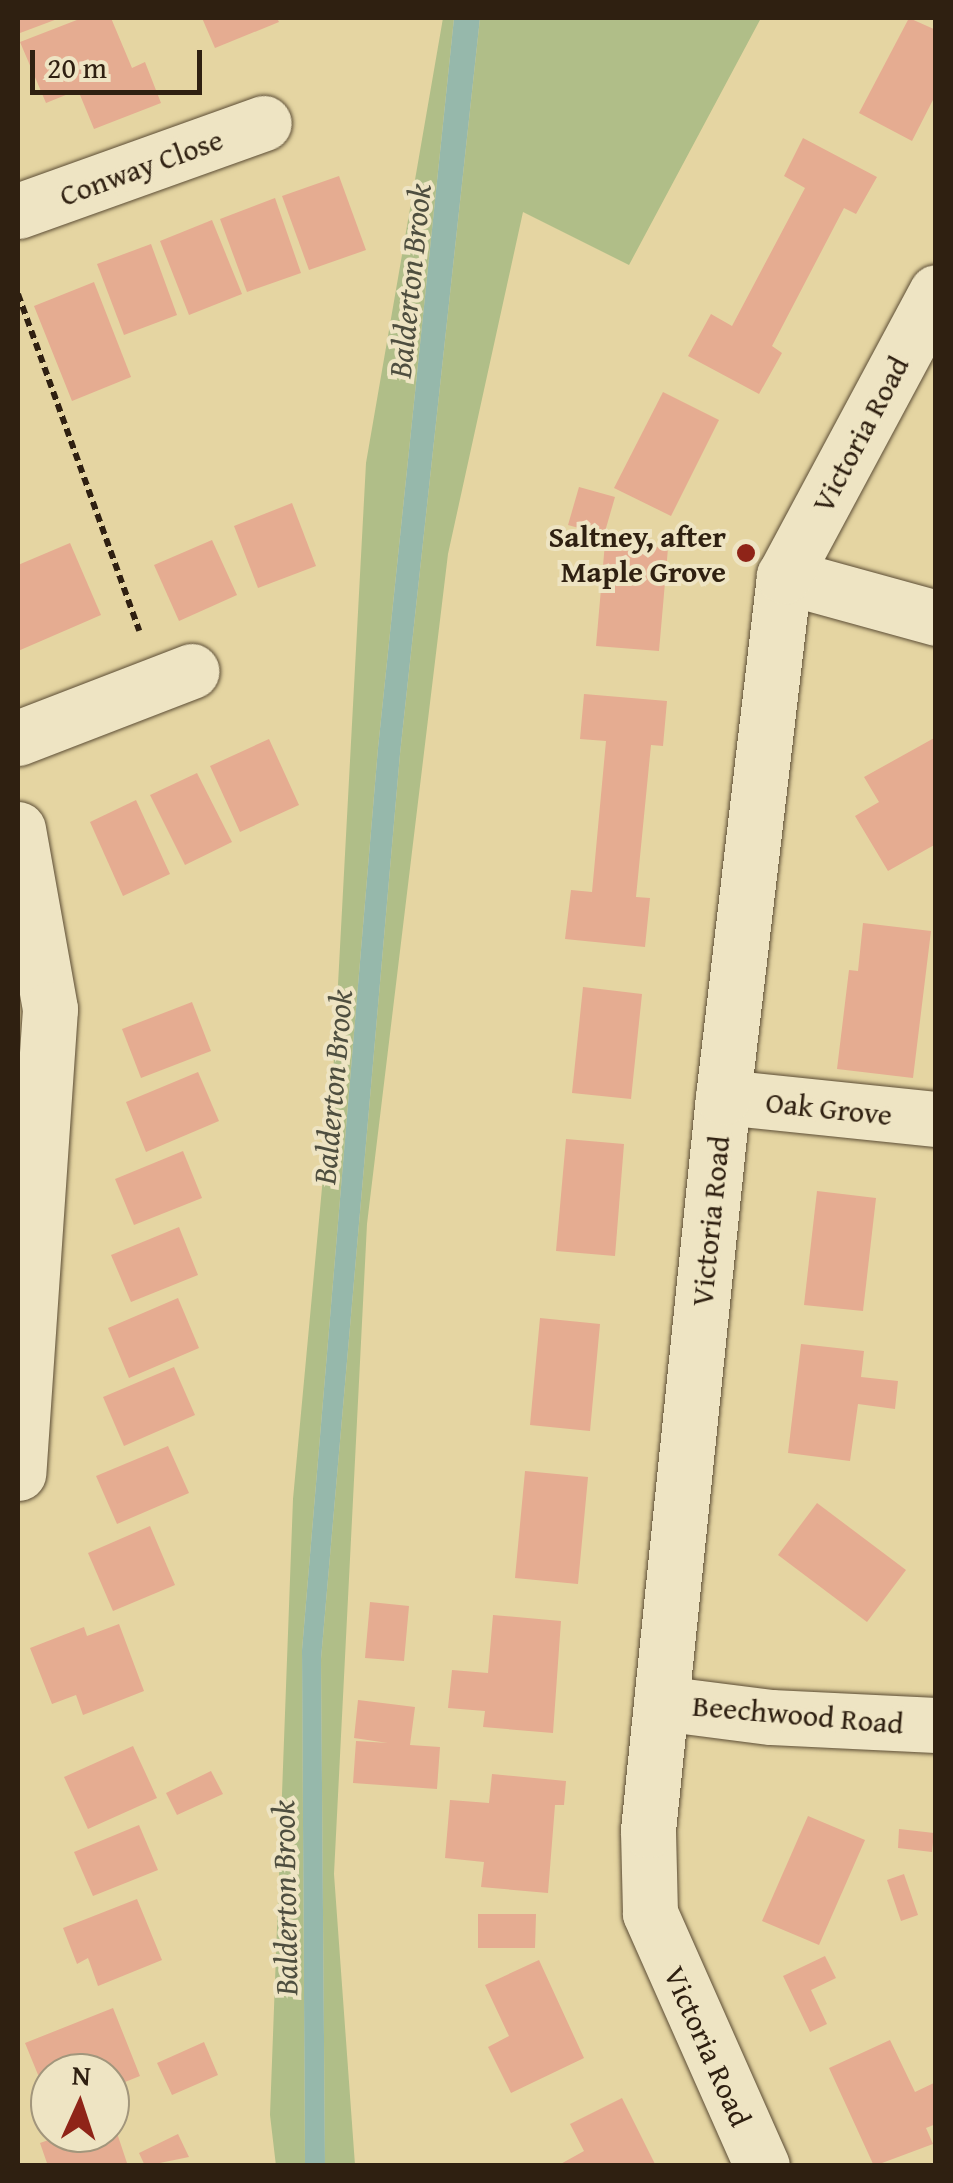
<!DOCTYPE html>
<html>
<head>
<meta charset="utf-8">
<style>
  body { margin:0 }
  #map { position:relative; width:953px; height:2183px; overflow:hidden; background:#e5d5a2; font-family:"Gentium Book Plus",serif }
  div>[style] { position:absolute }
  .green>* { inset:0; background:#b0be88 }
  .water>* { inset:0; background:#96b8ab }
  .building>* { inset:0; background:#e5ac91 }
  .path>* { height:6px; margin-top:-3px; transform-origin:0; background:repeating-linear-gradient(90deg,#2f2011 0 8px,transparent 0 13px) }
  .roads { filter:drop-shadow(0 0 2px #5c4d35) drop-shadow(0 0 2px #5c4d35) }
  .minor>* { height:55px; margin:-27.5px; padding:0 27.5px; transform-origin:27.5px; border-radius:27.5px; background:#eee4c3 }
  .dots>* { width:28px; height:28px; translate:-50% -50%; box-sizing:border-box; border:5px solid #eee4c3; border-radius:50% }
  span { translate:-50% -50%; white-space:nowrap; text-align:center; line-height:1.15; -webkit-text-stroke:8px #eee4c3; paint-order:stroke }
  .street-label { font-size:30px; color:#2f2011 }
  .poi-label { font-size:30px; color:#2f2011; font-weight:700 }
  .right { translate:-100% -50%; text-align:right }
  .water-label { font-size:32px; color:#4e4e3f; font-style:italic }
  .frame { position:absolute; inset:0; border:20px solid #2f2011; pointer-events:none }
  .north { position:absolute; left:30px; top:2053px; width:100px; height:100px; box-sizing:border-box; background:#eee4c3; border:2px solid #a2967c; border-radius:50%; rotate:3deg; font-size:28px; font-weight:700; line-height:40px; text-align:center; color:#2f2011 }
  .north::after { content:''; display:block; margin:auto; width:35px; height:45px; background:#8f2418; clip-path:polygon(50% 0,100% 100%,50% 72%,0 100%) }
  .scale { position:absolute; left:30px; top:50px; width:172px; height:45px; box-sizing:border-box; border:5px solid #2f2011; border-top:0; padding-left:12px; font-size:30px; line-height:35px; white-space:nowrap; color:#2f2011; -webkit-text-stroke:8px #eee4c3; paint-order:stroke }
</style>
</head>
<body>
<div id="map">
  <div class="green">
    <div style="clip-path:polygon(443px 18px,454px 18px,378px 748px,302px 1650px,305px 2165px,276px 2166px,270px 2115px,293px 1499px,334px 1059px,366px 463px)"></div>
    <div style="clip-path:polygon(480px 18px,761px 18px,629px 265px,523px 212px,448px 554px,367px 1224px,334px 1874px,355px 2165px,325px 2166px,321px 1659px,400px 754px)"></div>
  </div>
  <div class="water">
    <div style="clip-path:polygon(454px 18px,480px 18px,400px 754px,321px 1659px,325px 2165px,305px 2165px,302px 1650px,378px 748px)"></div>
  </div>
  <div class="building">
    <div style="clip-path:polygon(18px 18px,60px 18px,20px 33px)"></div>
    <div style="clip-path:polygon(82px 18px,111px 18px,132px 68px,145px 62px,161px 103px,94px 129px,78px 90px,46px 103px,20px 42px)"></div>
    <div style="clip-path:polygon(202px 18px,277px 18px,279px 22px,215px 48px)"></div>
    <div style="clip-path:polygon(909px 18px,936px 30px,936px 94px,912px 141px,859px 113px)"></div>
    <div style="clip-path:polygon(803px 138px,877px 177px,856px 214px,844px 208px,772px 346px,782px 353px,759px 394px,688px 356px,711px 314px,732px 326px,805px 188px,784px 176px)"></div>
    <div style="clip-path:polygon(339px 176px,366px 250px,309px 270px,282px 196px)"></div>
    <div style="clip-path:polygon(275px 198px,301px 273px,247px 292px,220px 219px)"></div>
    <div style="clip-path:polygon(212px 220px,242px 294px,189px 315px,160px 241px)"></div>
    <div style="clip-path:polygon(151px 244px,177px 315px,124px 335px,97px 264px)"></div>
    <div style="clip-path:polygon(94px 282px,131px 377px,72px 401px,34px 306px)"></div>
    <div style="clip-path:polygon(663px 392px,719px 420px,671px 516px,614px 488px)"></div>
    <div style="clip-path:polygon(579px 487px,615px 497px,604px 535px,568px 525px)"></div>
    <div style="clip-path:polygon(292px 503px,316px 566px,258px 588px,234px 526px)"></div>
    <div style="clip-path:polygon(212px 540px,237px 595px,179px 621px,154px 565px)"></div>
    <div style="clip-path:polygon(70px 543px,101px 615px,18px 651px,18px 565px)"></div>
    <div style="clip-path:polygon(605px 543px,668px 548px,659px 651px,596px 646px)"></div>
    <div style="clip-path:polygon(584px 694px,667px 701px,663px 746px,651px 745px,636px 897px,650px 898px,645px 947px,565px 939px,571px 890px,592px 892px,606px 741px,580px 739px)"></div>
    <div style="clip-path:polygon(936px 737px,936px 844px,888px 871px,855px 816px,879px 802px,864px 777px)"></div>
    <div style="clip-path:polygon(269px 739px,299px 805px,240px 832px,210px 766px)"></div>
    <div style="clip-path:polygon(197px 773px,232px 842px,185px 865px,150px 795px)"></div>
    <div style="clip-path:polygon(136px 800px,170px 874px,123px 896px,90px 822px)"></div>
    <div style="clip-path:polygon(863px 923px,931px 931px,913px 1078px,837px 1069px,849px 970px,858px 971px)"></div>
    <div style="clip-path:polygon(583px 987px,642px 994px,631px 1099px,572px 1093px)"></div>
    <div style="clip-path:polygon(192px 1002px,211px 1051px,141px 1078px,122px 1029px)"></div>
    <div style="clip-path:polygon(198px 1072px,219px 1121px,146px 1152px,126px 1102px)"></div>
    <div style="clip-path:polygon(566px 1139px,624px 1144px,615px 1256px,556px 1251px)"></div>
    <div style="clip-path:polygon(183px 1151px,202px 1198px,134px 1225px,115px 1179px)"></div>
    <div style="clip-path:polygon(817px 1191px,876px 1198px,863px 1311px,804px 1305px)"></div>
    <div style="clip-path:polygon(179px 1227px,198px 1275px,131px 1302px,111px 1255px)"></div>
    <div style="clip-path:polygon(178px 1298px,199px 1348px,129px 1378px,108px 1328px)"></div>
    <div style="clip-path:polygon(540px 1318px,600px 1324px,590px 1431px,530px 1425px)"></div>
    <div style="clip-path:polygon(801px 1344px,864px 1351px,861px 1377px,898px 1381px,895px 1409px,858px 1404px,850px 1461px,788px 1453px)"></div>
    <div style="clip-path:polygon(174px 1367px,195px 1415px,124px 1446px,103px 1397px)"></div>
    <div style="clip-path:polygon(168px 1446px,189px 1493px,117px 1524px,96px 1476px)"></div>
    <div style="clip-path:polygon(525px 1471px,588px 1477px,578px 1584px,515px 1578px)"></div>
    <div style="clip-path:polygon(817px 1503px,906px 1570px,867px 1622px,778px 1555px)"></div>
    <div style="clip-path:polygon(150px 1526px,175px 1585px,113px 1611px,88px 1553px)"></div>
    <div style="clip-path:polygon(370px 1602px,409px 1606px,404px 1661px,365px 1658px)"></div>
    <div style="clip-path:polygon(493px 1615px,561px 1621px,553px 1733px,483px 1727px,485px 1711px,448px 1708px,452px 1670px,488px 1673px)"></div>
    <div style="clip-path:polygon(119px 1624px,144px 1691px,83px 1715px,76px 1695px,52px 1704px,30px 1648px,84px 1627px,87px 1636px)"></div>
    <div style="clip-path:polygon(358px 1700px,415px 1707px,410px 1745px,440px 1747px,437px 1789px,353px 1783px,356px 1741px,388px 1743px,354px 1738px)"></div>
    <div style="clip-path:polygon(133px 1746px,157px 1798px,88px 1829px,64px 1777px)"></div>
    <div style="clip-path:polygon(211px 1771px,223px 1794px,177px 1815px,166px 1793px)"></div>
    <div style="clip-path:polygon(492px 1774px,566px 1781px,564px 1805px,555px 1805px,548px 1893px,481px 1887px,484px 1862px,445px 1858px,450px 1800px,489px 1803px)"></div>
    <div style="clip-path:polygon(808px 1816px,865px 1840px,819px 1945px,762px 1921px)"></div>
    <div style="clip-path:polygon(139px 1825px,158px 1870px,93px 1896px,74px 1852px)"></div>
    <div style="clip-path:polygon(899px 1829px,934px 1833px,932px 1852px,898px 1848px)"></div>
    <div style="clip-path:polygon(904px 1874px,918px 1915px,901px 1921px,887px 1880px)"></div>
    <div style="clip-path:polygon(137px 1899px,162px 1960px,98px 1986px,88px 1958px,77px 1964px,63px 1928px)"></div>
    <div style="clip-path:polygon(478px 1914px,536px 1914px,535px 1948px,478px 1948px)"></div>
    <div style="clip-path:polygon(825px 1956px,836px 1978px,811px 1990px,827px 2024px,810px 2032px,783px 1976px)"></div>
    <div style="clip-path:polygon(539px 1960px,584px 2058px,511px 2093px,488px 2047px,509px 2036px,485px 1985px)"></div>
    <div style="clip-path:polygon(113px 2008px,140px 2076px,110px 2088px,110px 2073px,50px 2073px,50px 2104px,25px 2043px)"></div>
    <div style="clip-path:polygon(890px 2040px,915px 2092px,936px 2082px,936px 2124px,926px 2128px,933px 2144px,874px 2166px,829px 2068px)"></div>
    <div style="clip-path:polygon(204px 2042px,218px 2075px,172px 2095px,157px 2063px)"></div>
    <div style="clip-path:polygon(622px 2098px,656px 2166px,557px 2166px,584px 2151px,570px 2124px)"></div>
    <div style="clip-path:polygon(111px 2115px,128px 2166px,48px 2166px,40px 2143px,68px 2133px,110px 2133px)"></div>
    <div style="clip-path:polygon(178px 2134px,189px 2157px,145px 2166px,139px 2153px)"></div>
  </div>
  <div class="path">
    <div style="left:18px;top:294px;width:358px;rotate:70.2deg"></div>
  </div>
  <div class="roads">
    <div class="minor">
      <div style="left:18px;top:211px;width:261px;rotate:-19.7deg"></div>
      <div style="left:784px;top:576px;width:158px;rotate:15.4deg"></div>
      <div style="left:18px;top:738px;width:186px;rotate:-21.1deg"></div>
      <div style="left:18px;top:829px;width:183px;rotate:79.9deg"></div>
      <div style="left:50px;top:1009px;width:465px;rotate:93.9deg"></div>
      <div style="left:723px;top:1097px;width:214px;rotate:5.9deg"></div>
      <div style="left:661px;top:1703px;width:111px;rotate:7.3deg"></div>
      <div style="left:771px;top:1717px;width:165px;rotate:2.8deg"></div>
      <div style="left:762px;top:2166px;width:277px;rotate:-113.9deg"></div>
      <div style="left:650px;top:1913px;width:83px;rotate:-91.4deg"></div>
      <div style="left:648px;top:1830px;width:737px;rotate:-84.16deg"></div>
      <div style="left:723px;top:1097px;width:525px;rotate:-83.32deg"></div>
      <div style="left:784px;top:576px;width:322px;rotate:-61.8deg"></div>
    </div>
  </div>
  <div class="dots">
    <div style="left:746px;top:553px;background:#8f2418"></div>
  </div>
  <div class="street-label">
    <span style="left:141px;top:167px;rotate:-20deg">Conway Close</span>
    <span style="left:860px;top:434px;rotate:-62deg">Victoria Road</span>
    <span style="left:829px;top:1108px;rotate:6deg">Oak Grove</span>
    <span style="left:710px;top:1221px;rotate:-84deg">Victoria Road</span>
    <span style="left:798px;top:1714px;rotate:5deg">Beechwood Road</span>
    <span style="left:708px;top:2046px;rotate:66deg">Victoria Road</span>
  </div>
  <div class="poi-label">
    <span class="right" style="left:726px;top:553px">Saltney, after<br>Maple Grove</span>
  </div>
  <div class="water-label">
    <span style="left:410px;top:281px;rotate:-84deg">Balderton Brook</span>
    <span style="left:333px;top:1087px;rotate:-85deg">Balderton Brook</span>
    <span style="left:285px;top:1898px;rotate:-91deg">Balderton Brook</span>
  </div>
  <div class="frame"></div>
  <div class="north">N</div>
  <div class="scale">20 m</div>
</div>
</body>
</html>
